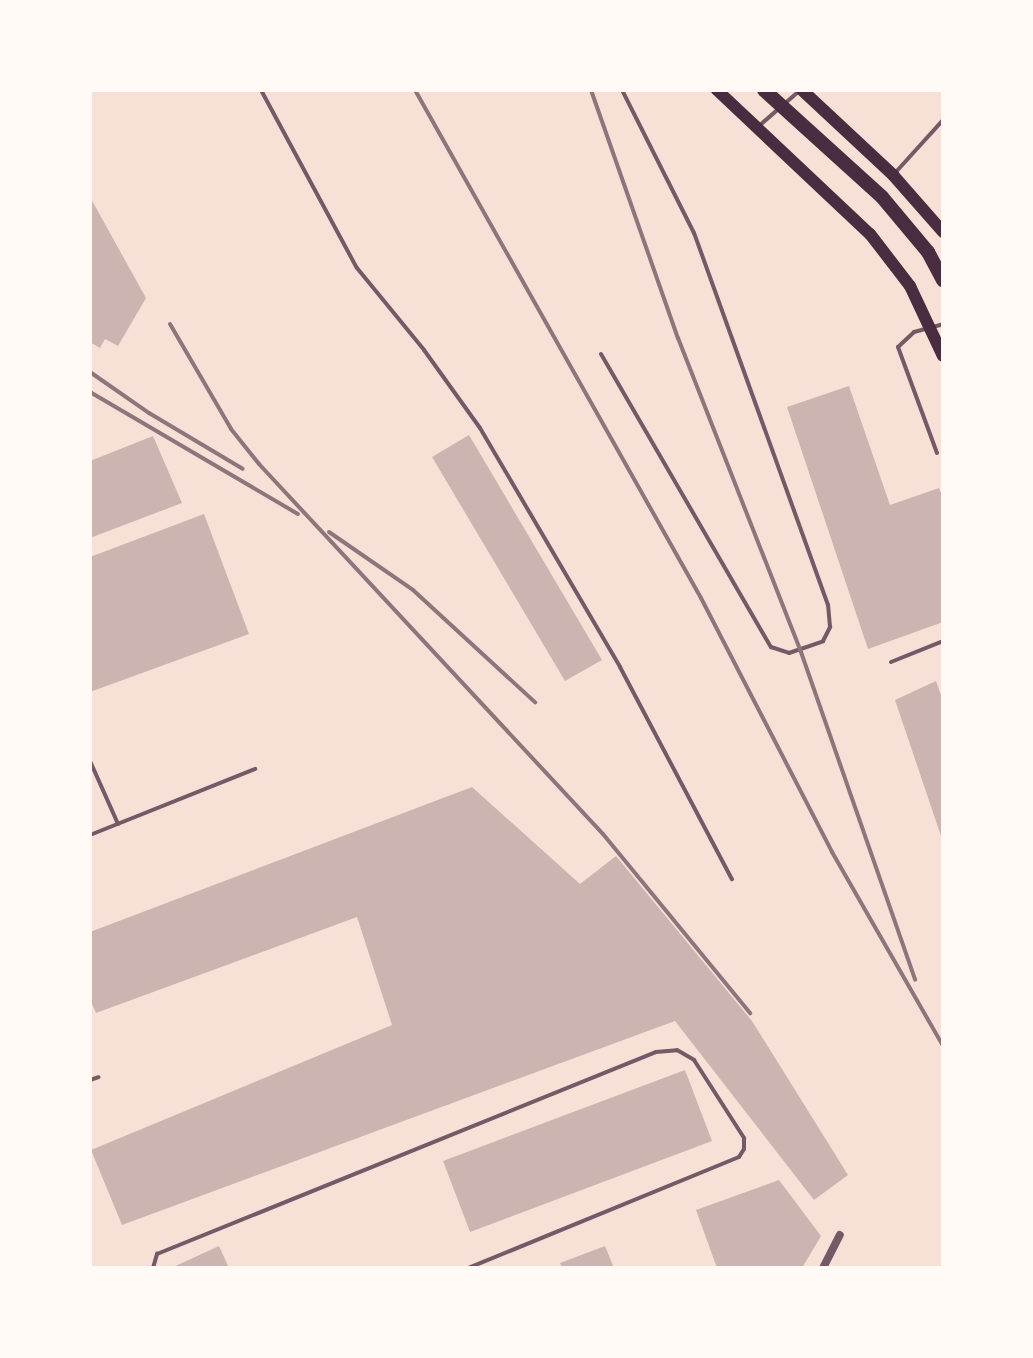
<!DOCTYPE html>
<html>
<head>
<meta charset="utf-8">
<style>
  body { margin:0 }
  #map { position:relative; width:1033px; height:1358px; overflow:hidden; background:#f7e1d7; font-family:Manrope,sans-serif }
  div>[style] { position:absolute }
  .building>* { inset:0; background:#ccb4b1 }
  .service>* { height:4px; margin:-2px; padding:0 2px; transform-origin:2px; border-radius:2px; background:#755966 }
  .minor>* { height:8px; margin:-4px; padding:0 4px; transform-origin:4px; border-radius:4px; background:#755966 }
  .secondary>* { height:12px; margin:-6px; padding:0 6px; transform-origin:6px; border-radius:6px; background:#4a2c40 }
  .primary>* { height:14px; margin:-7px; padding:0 7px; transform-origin:7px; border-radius:7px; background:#4a2c40 }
  .rail>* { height:4px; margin:-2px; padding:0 2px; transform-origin:2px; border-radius:2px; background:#8f747c }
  span { translate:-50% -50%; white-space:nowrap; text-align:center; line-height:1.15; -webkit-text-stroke:7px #fffaf5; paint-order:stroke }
  .frame { position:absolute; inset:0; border:92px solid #fffaf5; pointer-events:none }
</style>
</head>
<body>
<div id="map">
  <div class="building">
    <div style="clip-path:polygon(90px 197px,146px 298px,118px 346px,105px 339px,100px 348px,90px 342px)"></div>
    <div style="clip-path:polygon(849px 386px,890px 505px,939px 488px,943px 498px,943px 622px,868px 649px,787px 407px)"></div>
    <div style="clip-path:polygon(469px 435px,602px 660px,565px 681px,432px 457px)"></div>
    <div style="clip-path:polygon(153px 436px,182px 503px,90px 538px,90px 461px)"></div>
    <div style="clip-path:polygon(204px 514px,249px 634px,90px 692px,90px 557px)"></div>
    <div style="clip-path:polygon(936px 681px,943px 701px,942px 839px,895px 700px)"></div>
    <div style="clip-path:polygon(472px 787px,580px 884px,616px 856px,752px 1021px,848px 1175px,814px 1200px,675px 1021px,122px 1225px,91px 1150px,392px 1025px,357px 917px,96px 1013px,90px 1000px,90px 932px)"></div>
    <div style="clip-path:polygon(685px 1070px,712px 1141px,470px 1232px,443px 1161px)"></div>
    <div style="clip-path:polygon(779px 1180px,821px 1236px,802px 1268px,717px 1268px,696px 1210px)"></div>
    <div style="clip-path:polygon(219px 1246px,229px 1268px,171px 1268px)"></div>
    <div style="clip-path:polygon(605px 1246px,614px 1268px,562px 1268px,560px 1263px)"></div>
  </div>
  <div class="service">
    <div style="left:261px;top:90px;width:202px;rotate:61.7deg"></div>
    <div style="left:357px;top:268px;width:106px;rotate:50.7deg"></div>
    <div style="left:424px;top:350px;width:96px;rotate:54.3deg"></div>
    <div style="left:480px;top:428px;width:277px;rotate:59.6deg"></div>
    <div style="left:620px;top:667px;width:240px;rotate:62.2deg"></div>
    <div style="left:760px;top:125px;width:50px;rotate:-41deg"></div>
    <div style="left:895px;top:173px;width:72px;rotate:-47.8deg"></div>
    <div style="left:601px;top:354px;width:339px;rotate:59.9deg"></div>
    <div style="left:771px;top:647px;width:19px;rotate:18deg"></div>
    <div style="left:789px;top:653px;width:36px;rotate:-19deg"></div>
    <div style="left:823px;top:641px;width:16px;rotate:-63deg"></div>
    <div style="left:830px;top:627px;width:22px;rotate:-95deg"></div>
    <div style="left:828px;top:605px;width:395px;rotate:-109.8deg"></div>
    <div style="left:694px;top:233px;width:160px;rotate:-116.7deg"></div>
    <div style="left:937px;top:453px;width:113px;rotate:-110.2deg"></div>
    <div style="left:898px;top:347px;width:22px;rotate:-43deg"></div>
    <div style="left:914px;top:332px;width:30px;rotate:-15deg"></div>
    <div style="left:891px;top:662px;width:56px;rotate:-22deg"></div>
    <div style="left:90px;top:761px;width:69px;rotate:66deg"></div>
    <div style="left:90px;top:835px;width:178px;rotate:-21.8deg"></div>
    <div style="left:90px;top:1080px;width:9px;rotate:-18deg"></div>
    <div style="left:153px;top:1268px;width:15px;rotate:-74deg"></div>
    <div style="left:157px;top:1254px;width:538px;rotate:-22.04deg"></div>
    <div style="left:656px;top:1052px;width:21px;rotate:-5deg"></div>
    <div style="left:677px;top:1050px;width:20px;rotate:30deg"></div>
    <div style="left:694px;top:1060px;width:93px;rotate:57.3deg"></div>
    <div style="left:744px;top:1138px;width:11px;rotate:90deg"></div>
    <div style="left:744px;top:1149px;width:9px;rotate:122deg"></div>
    <div style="left:739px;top:1157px;width:293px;rotate:157.7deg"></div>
  </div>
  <div class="minor">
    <div style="left:823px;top:1268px;width:37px;rotate:-63deg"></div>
  </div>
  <div class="secondary">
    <div style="left:717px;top:90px;width:210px;rotate:43.3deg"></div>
    <div style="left:870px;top:234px;width:66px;rotate:52.4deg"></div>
    <div style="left:910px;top:286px;width:77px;rotate:64.8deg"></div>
    <div style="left:802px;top:90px;width:125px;rotate:43deg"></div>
    <div style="left:893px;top:175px;width:76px;rotate:48.7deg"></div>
  </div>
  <div class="primary">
    <div style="left:764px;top:90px;width:159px;rotate:42.2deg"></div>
    <div style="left:882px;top:197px;width:72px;rotate:50.1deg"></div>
    <div style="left:928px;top:252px;width:32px;rotate:62deg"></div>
  </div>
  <div class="rail">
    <div style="left:415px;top:90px;width:583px;rotate:60.62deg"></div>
    <div style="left:701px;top:598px;width:286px;rotate:62.7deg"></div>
    <div style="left:832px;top:852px;width:224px;rotate:60.2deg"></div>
    <div style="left:591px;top:90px;width:263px;rotate:70.7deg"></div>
    <div style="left:678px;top:338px;width:337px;rotate:68.6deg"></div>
    <div style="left:801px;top:652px;width:347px;rotate:70.8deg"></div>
    <div style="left:170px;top:324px;width:121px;rotate:59.8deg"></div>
    <div style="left:231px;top:429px;width:45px;rotate:51.3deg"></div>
    <div style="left:259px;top:464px;width:505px;rotate:47.09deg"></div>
    <div style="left:603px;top:834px;width:232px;rotate:50.6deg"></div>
    <div style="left:90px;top:372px;width:72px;rotate:34.8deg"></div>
    <div style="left:149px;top:413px;width:109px;rotate:30.8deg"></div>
    <div style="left:90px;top:392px;width:241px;rotate:30.4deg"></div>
    <div style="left:329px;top:532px;width:102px;rotate:34.6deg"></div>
    <div style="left:413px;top:590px;width:166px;rotate:42.6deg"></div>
  </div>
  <div class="frame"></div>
</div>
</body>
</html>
